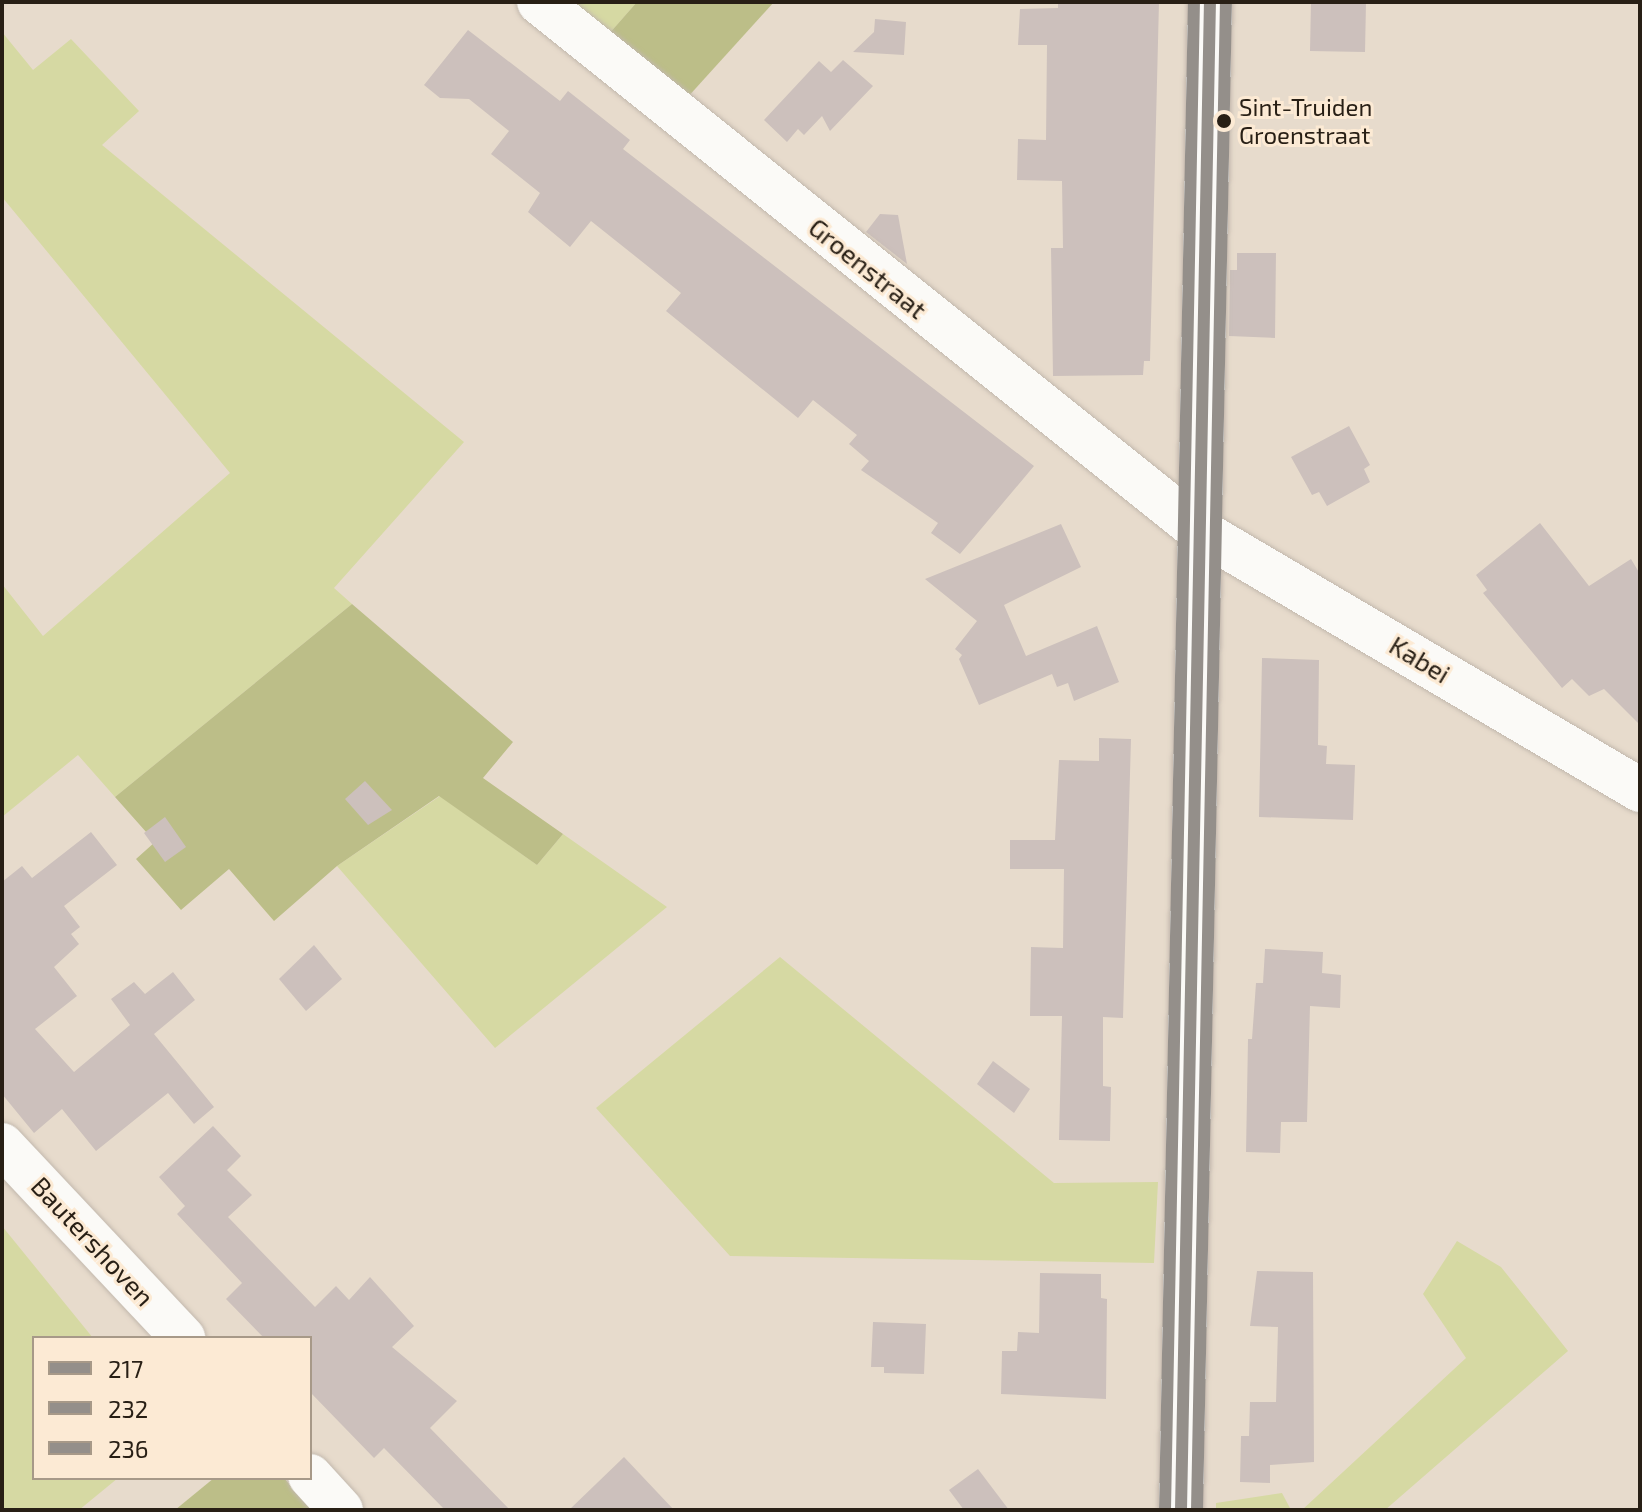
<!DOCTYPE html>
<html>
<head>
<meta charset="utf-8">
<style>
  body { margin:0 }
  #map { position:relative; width:1642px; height:1512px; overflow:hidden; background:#e7dbcc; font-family:"Exo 2",sans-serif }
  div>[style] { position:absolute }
  .green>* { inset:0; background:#d6d9a3 }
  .forest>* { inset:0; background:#bcbe88 }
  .building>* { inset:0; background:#ccc0bc }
  .roads { filter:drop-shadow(0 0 2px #c2b8ad) drop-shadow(0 0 2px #c2b8ad) }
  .minor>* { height:44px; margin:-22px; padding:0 22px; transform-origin:22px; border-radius:22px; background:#fbfaf7 }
  .bus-1>* { height:12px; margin:-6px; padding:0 6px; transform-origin:6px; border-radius:6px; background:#948f8a }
  .bus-2>* { height:12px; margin:-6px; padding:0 6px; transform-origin:6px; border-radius:6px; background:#948f8a }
  .bus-3>* { height:12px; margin:-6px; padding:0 6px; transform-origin:6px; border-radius:6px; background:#948f8a }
  .dots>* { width:22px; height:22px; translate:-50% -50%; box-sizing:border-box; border:4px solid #fcead4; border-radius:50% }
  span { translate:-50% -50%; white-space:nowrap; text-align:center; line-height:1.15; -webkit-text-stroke:6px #fcead4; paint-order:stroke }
  .bus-label { font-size:24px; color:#281f15 }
  .left { translate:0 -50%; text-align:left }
  .street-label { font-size:26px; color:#281f15 }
  .frame { position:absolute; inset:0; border:4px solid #281f15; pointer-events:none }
  .legend { position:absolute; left:32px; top:1336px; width:280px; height:144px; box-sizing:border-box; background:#fcead4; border:2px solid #a79988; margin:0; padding:10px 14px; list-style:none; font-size:24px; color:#281f15 }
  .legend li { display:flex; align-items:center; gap:16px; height:40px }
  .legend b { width:40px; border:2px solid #a79988 }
</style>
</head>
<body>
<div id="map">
  <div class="green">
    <div style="clip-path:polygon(567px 2px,637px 2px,608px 35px)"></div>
    <div style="clip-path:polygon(2px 32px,33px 70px,71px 39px,139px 111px,102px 145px,464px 442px,334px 588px,352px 604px,115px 797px,78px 755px,2px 817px,2px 584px,43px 636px,230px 473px,2px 197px)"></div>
    <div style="clip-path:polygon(440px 796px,537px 865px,563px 834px,667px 907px,495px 1048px,337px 866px)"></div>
    <div style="clip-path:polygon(780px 957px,1054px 1183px,1158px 1182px,1154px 1263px,730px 1256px,596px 1108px)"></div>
    <div style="clip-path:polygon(2px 1226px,93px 1338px,34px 1338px,34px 1478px,118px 1478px,79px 1510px,2px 1510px)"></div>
    <div style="clip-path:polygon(1457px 1241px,1501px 1267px,1568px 1351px,1385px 1510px,1302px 1510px,1466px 1358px,1423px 1294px)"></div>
    <div style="clip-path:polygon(1282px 1493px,1291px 1510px,1216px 1510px,1216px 1503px)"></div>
  </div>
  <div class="forest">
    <div style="clip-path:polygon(637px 2px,774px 2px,686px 99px,608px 35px)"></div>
    <div style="clip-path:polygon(352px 604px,513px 742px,483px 778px,563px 834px,537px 865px,439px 796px,337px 866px,274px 921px,229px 869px,181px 910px,136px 859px,155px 842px,115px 797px)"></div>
    <div style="clip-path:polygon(214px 1478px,284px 1478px,312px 1510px,175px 1510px)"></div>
  </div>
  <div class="building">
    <div style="clip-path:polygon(1058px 2px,1159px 2px,1150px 361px,1144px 361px,1143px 375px,1053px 376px,1051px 248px,1063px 248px,1062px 181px,1017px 180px,1018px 139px,1046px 140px,1047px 45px,1018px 45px,1020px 9px,1058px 8px)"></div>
    <div style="clip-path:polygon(1311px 2px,1366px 2px,1365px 52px,1310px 51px)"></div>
    <div style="clip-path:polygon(875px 19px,906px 22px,904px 55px,853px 52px,874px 32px)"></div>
    <div style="clip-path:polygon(468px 30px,560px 101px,568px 91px,630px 140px,623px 149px,1034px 466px,960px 554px,931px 533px,938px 523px,861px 470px,869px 461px,849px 444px,857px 435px,813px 400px,798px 418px,666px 311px,681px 293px,645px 264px,591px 221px,570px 247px,528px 212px,540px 193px,491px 154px,509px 131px,469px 99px,440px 98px,424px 85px)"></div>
    <div style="clip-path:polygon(843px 60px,873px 86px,830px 131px,822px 116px,804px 135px,798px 129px,787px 142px,764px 120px,819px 61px,831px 72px)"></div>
    <div style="clip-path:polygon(880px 214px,898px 215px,907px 264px,866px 232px)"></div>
    <div style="clip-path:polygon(1237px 253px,1276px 253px,1275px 338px,1229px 336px,1230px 270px,1237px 270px)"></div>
    <div style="clip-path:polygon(1349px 426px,1370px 465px,1364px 469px,1370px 482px,1327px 506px,1319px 492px,1312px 495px,1291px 457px)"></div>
    <div style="clip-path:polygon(1540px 523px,1589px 586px,1631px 559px,1640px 574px,1640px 725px,1604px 689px,1589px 696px,1572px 679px,1562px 688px,1483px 593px,1487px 590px,1476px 575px)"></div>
    <div style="clip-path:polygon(1061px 524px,1081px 567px,1004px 605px,1026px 656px,1097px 626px,1119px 682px,1074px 701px,1068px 683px,1057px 687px,1052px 674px,979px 705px,959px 659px,962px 655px,955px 649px,977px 621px,925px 579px)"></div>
    <div style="clip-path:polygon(1262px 658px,1319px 660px,1318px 745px,1327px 746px,1326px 764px,1355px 765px,1353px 820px,1259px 817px)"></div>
    <div style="clip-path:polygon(1099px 738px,1131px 739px,1123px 1018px,1103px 1017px,1103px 1086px,1111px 1087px,1110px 1141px,1059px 1140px,1062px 1016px,1030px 1016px,1031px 947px,1063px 948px,1064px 869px,1010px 869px,1010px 840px,1055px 840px,1059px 760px,1099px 761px)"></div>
    <div style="clip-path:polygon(365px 781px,392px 810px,368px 825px,345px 799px)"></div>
    <div style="clip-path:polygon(165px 817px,186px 847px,165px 862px,144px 833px)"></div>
    <div style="clip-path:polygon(91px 832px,117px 865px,64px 906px,80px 927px,71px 934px,79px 944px,54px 967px,77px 996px,35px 1029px,74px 1072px,130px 1025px,111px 999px,134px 982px,145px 994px,173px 972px,195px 1000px,154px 1034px,214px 1107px,194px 1124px,168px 1093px,96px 1151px,62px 1109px,34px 1133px,2px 1094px,2px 882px,22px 866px,32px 878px)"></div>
    <div style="clip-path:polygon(314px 945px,342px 979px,306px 1011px,279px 979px)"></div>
    <div style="clip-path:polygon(1265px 949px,1323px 952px,1322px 973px,1341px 975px,1340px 1008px,1310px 1006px,1307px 1122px,1281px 1122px,1280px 1153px,1246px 1152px,1248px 1039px,1252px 1039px,1256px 983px,1263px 983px)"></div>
    <div style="clip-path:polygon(993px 1061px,1030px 1089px,1014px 1113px,977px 1084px)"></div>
    <div style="clip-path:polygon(213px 1126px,241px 1156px,227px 1170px,252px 1195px,228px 1217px,315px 1307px,336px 1286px,349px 1300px,370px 1277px,414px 1326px,392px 1347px,457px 1401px,430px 1428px,510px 1510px,445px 1510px,384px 1448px,374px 1458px,310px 1392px,310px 1338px,264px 1338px,226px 1299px,242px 1283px,177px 1214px,185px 1206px,159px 1177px)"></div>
    <div style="clip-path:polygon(1257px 1271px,1313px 1272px,1314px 1462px,1270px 1465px,1270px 1483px,1240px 1482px,1241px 1436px,1249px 1436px,1250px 1402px,1276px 1402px,1278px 1327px,1250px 1326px)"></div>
    <div style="clip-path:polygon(1040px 1273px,1101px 1274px,1101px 1298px,1107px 1299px,1106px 1399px,1001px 1394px,1002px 1351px,1017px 1351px,1018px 1332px,1039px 1333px)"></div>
    <div style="clip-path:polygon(873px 1322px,926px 1324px,924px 1374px,884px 1373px,884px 1367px,871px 1367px)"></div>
    <div style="clip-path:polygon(624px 1457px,674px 1510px,569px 1510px)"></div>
    <div style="clip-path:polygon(978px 1469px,1009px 1510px,964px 1510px,949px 1490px)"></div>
  </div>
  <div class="roads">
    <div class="minor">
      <div style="left:539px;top:2px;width:847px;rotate:38.67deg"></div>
      <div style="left:1200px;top:531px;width:511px;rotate:30.48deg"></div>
      <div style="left:2px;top:1145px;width:265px;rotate:46.8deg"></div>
      <div style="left:310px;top:1476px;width:46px;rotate:47.6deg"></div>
      <div style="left:1181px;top:1510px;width:1508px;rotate:-88.9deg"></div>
    </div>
  </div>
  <div class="bus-1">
    <div style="left:1181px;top:1510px;width:1508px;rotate:-88.9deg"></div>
  </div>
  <div class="bus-2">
    <div style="left:1197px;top:1510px;width:1508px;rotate:-88.9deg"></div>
  </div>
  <div class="bus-3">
    <div style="left:1165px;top:1510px;width:1508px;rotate:-88.9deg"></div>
  </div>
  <div class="dots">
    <div style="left:1224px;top:121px;background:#281f15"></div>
  </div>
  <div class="bus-label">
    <span class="left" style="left:1239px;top:121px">Sint-Truiden<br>Groenstraat</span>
  </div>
  <div class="street-label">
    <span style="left:868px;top:268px;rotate:39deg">Groenstraat</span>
    <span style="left:1420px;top:659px;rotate:31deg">Kabei</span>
    <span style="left:93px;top:1241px;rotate:47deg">Bautershoven</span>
  </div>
  <div class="frame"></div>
  <ul class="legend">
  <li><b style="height:10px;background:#948f8a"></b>217</li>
  <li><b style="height:10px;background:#948f8a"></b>232</li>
  <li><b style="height:10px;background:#948f8a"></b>236</li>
  </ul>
</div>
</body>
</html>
